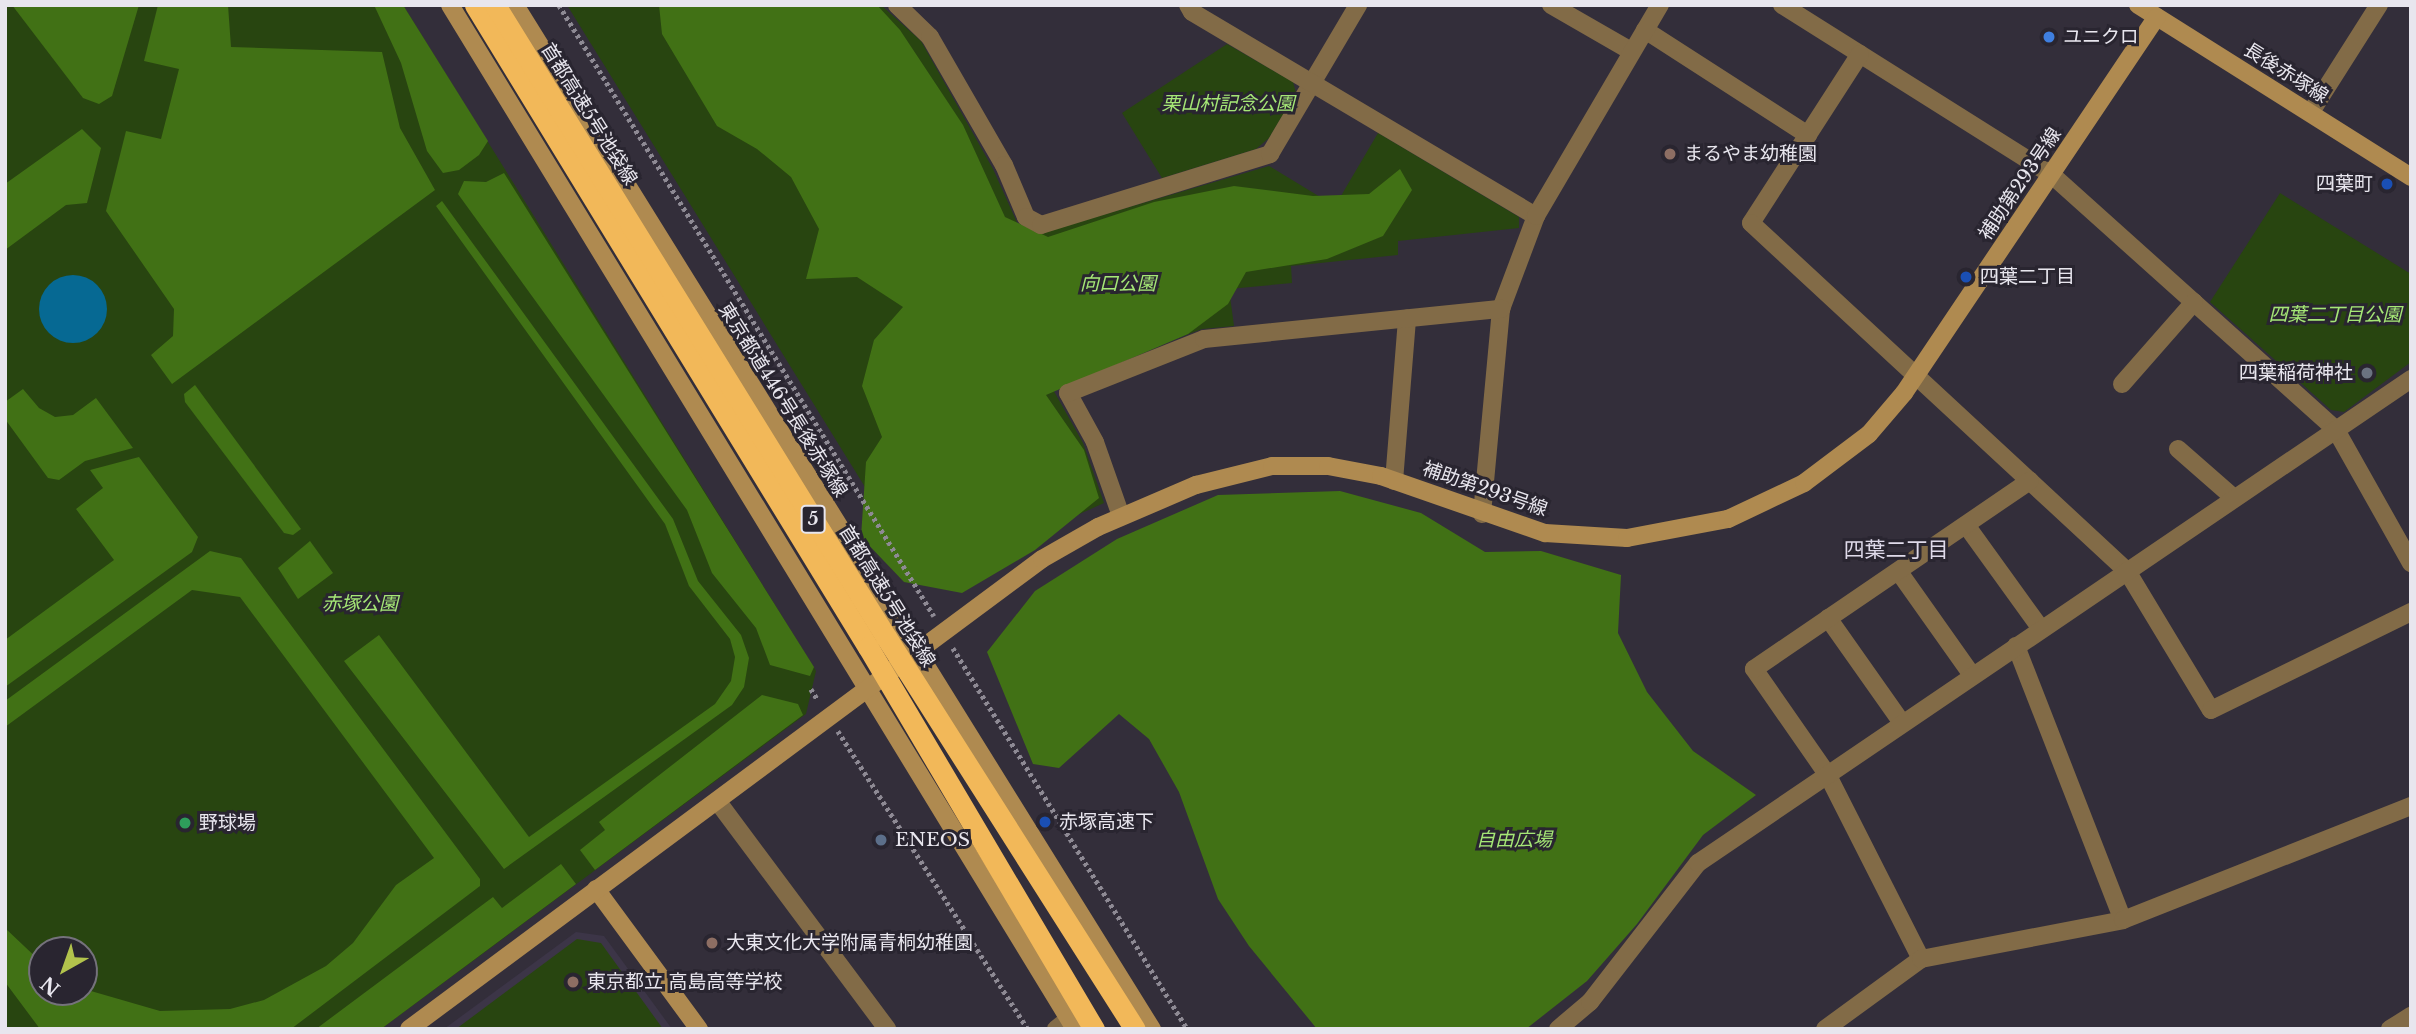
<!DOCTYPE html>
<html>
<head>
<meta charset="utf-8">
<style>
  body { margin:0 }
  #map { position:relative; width:2416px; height:1034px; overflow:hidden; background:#332e3a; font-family:"Libre Baskerville","Noto Sans JP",serif }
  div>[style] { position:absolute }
  .built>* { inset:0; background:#3c3547 }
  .green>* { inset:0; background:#284510 }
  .forest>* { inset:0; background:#417115 }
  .water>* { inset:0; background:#066993 }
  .round { border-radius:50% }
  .path>* { height:4.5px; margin-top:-2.25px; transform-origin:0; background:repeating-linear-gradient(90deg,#8e8a94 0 3.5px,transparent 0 7px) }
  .street>* { height:18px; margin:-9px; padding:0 9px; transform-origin:9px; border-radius:9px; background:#826b47 }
  .secondary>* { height:18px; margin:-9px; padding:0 9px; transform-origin:9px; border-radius:9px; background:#af8a50 }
  .highway>* { height:21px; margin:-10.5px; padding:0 10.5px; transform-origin:10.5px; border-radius:10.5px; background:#f2b859 }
  .dots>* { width:19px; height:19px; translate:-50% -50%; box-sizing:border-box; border:4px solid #292530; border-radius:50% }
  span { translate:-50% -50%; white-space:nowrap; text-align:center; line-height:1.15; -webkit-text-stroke:6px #292530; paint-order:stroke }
  .shield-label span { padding:2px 5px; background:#292530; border:2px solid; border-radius:5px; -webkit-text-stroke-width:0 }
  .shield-label { font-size:18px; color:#e8e6ee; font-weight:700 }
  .poi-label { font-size:19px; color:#e8e6ee }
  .left { translate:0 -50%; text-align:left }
  .right { translate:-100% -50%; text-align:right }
  .street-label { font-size:19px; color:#e8e6ee }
  .park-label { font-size:19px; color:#a5e776; font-style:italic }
  .neighbourhood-label { font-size:21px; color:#dfdaea }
  .frame { position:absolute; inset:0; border:7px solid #e8e6ee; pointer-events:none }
  .north { position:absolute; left:28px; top:936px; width:70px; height:70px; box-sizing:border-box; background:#292530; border:2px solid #75727c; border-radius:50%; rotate:220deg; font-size:19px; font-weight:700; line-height:28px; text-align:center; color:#e8e6ee }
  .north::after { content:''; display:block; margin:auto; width:24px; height:32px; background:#b2c34c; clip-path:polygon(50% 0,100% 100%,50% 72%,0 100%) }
</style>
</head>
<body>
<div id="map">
  <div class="built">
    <div style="clip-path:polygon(576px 932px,604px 936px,672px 1029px,444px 1029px)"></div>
  </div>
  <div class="green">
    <div style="clip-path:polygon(evenodd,5px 5px,403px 5px,816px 671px,806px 714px,381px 1029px,5px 1029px,5px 5px,42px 950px,84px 950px,84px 992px,42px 992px,42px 950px)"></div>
    <div style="clip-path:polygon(567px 5px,881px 5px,921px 41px,993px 169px,1024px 238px,1269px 166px,1335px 206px,1378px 133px,1519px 217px,1519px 228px,1398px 241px,1398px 255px,1291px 266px,1292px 283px,1229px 289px,1234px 326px,1202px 329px,1051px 386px,1083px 443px,1104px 503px,925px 584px)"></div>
    <div style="clip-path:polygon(1227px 44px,1293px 82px,1296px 93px,1269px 138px,1256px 149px,1162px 178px,1122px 113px)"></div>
    <div style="clip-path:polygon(2280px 193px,2411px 274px,2411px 362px,2344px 412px,2331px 410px,2210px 302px)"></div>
    <div style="clip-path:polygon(577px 939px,601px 943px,663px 1029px,456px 1029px)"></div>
  </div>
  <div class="forest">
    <div style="clip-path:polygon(12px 5px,139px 5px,112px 96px,99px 104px,83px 98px)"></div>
    <div style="clip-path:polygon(158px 5px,228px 5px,231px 47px,382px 52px,400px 128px,435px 190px,172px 384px,151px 355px,173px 336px,174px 309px,106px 211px,126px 131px,161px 139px,179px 69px,144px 61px)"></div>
    <div style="clip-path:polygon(374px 5px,403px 5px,488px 141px,479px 155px,459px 170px,443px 173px,427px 151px,401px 63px)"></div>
    <div style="clip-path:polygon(659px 5px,877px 5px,900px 30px,963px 125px,1005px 217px,1048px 237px,1154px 202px,1234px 186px,1313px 196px,1369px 194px,1400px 169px,1412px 190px,1383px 236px,1327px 259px,1246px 272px,1228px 304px,1188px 334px,1046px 395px,1084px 450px,1099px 498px,1035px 550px,962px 593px,904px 582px,861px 537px,866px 462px,882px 437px,862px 386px,874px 340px,903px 307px,857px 277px,806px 279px,819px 229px,791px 177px,757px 149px,717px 126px,662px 34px)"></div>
    <div style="clip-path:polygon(82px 129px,101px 148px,87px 203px,66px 205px,5px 250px,5px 184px)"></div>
    <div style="clip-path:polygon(504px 173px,814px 667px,810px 676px,770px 665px,756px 628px,712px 573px,687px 510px,458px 194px,464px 181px,486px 182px)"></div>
    <div style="clip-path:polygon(442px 201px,673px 519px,698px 581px,741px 635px,749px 658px,744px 687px,732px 705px,504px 869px,344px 661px,379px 635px,529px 837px,715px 704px,731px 681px,735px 657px,730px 639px,689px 586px,665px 524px,436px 206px)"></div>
    <div style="clip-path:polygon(195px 385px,301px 529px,293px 535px,284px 533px,185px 402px,184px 394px)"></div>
    <div style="clip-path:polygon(23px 389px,39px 408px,55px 417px,73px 415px,96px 398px,133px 448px,85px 461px,59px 480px,48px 478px,5px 419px,5px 402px)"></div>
    <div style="clip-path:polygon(139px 457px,198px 537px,192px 552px,5px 687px,5px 640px,114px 560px,76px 509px,103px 488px,90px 470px)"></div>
    <div style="clip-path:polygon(1340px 491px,1421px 513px,1485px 552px,1541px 551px,1621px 575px,1618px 633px,1647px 692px,1693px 751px,1756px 795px,1703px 835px,1637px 924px,1587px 981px,1526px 1029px,1317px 1029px,1249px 946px,1218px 899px,1179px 792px,1149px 739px,1119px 714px,1059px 768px,1033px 764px,987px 652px,1035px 591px,1117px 539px,1218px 495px)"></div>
    <div style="clip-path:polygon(310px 541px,333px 573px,298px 599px,278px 568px)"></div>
    <div style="clip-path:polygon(210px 551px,241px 558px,480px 879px,480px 886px,291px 1029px,40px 1029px,5px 982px,5px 928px,42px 963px,42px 992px,84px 989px,160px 1011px,230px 1009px,264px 1000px,326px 966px,353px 943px,396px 885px,434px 858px,240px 597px,192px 590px,5px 727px,5px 701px)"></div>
    <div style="clip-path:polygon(762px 695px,798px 704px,803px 715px,595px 870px,580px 850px,605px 830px,599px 822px)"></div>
    <div style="clip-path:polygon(561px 864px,576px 884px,381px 1029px,316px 1029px,493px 897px,502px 908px)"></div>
  </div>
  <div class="water">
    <div class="round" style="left:39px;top:275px;width:68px;height:68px"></div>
  </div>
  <div class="path">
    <div style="left:559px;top:5px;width:717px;rotate:58.46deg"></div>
    <div style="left:953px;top:648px;width:447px;rotate:58.4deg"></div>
    <div style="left:811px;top:689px;width:13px;rotate:58deg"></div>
    <div style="left:838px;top:731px;width:353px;rotate:57.5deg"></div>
  </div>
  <div class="street">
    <div style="left:897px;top:5px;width:46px;rotate:44.1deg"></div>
    <div style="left:930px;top:37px;width:148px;rotate:60deg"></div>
    <div style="left:1004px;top:165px;width:56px;rotate:67.1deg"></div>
    <div style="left:1026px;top:217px;width:17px;rotate:28deg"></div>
    <div style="left:1041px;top:225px;width:240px;rotate:-17.2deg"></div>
    <div style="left:1270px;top:154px;width:173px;rotate:-59.4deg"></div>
    <div style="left:1188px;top:5px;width:8px;rotate:60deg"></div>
    <div style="left:1192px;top:12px;width:400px;rotate:30.7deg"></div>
    <div style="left:1551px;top:5px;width:92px;rotate:29.9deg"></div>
    <div style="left:1782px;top:5px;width:319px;rotate:32.2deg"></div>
    <div style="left:2052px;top:175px;width:382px;rotate:41.9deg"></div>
    <div style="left:2336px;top:430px;width:153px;rotate:60.6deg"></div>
    <div style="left:1645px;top:30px;width:194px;rotate:32.8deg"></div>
    <div style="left:1860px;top:54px;width:201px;rotate:122.8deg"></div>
    <div style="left:1751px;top:223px;width:512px;rotate:42.79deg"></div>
    <div style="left:2127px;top:571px;width:162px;rotate:58.9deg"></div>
    <div style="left:2211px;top:710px;width:223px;rotate:-26.1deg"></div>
    <div style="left:2311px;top:112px;width:127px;rotate:-57.6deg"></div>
    <div style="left:2122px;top:384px;width:109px;rotate:-48.7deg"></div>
    <div style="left:2178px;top:449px;width:74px;rotate:41.2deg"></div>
    <div style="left:1394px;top:481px;width:163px;rotate:-85.4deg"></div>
    <div style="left:1482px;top:514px;width:206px;rotate:-84.7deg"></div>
    <div style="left:1501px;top:309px;width:99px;rotate:-69.4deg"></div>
    <div style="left:1536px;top:216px;width:245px;rotate:-59.6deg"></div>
    <div style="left:1121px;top:516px;width:78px;rotate:-109.4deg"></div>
    <div style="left:1095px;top:442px;width:56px;rotate:-118.9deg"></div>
    <div style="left:1068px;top:393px;width:146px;rotate:-21.7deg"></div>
    <div style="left:1204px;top:339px;width:299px;rotate:-5.8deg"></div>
    <div style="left:1966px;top:525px;width:128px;rotate:54.2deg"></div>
    <div style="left:1899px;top:572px;width:126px;rotate:54.7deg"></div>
    <div style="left:1828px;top:618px;width:128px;rotate:54.8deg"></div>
    <div style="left:2016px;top:646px;width:294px;rotate:68.7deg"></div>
    <div style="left:718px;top:802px;width:283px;rotate:53.3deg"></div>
    <div style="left:1921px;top:959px;width:208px;rotate:-116.9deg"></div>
    <div style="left:1827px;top:774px;width:128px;rotate:-124.8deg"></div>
    <div style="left:1754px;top:669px;width:334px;rotate:-34.3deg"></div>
    <div style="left:1056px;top:1029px;width:16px;rotate:-38deg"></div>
    <div style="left:1558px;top:1029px;width:42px;rotate:-40.2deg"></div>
    <div style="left:1590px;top:1002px;width:176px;rotate:-52.2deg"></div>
    <div style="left:1698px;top:863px;width:862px;rotate:-34.17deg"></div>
    <div style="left:1825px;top:1029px;width:119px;rotate:-36.1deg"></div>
    <div style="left:1921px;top:959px;width:206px;rotate:-10.9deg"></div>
    <div style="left:2123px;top:920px;width:310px;rotate:-21.6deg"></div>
    <div style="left:2390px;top:1029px;width:25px;rotate:-32deg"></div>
  </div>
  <div class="secondary">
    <div style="left:450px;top:5px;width:1200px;rotate:58.6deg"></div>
    <div style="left:515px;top:5px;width:1206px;rotate:58.12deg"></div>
    <div style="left:2138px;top:5px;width:323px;rotate:32.2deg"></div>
    <div style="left:596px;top:889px;width:174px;rotate:53.7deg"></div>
    <div style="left:409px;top:1029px;width:788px;rotate:-36.59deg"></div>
    <div style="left:1042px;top:559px;width:64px;rotate:-29.7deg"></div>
    <div style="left:1098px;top:527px;width:107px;rotate:-23.2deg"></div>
    <div style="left:1196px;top:485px;width:78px;rotate:-14deg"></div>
    <div style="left:1272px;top:466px;width:56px"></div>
    <div style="left:1328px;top:466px;width:54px;rotate:10.7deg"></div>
    <div style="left:1381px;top:476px;width:174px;rotate:19.2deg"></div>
    <div style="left:1545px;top:533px;width:82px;rotate:3.5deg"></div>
    <div style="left:1627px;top:538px;width:103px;rotate:-10.7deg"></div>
    <div style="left:1728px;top:519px;width:84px;rotate:-25.3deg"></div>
    <div style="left:1804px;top:483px;width:81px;rotate:-37deg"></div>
    <div style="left:1869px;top:434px;width:54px;rotate:-49.5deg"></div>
    <div style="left:1904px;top:393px;width:453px;rotate:-56.1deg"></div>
  </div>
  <div class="highway">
    <div style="left:475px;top:5px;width:753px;rotate:58.53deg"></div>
    <div style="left:868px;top:647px;width:444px;rotate:59.4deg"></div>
    <div style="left:495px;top:5px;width:743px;rotate:58.26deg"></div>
    <div style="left:886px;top:637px;width:464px;rotate:57.6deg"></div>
  </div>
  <div class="dots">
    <div style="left:2049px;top:37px;background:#3f7fe0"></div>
    <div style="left:1670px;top:154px;background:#8d6e63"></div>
    <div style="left:2387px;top:184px;background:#1a4fb4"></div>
    <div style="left:1966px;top:277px;background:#1a4fb4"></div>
    <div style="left:2367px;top:373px;background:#6b7280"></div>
    <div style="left:1045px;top:822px;background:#1a4fb4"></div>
    <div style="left:185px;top:823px;background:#2e9e5b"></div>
    <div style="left:881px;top:840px;background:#5c6f8a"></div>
    <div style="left:712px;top:943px;background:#8d6e63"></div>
    <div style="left:573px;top:982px;background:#8d6e63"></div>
  </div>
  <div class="shield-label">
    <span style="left:813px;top:519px">5</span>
  </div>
  <div class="poi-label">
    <span class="left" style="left:2063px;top:37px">ユニクロ</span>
    <span class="left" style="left:1684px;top:154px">まるやま幼稚園</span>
    <span class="right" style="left:2373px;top:184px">四葉町</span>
    <span class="left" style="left:1980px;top:277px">四葉二丁目</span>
    <span class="right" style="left:2353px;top:373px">四葉稲荷神社</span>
    <span class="left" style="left:1059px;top:822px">赤塚高速下</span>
    <span class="left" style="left:199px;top:823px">野球場</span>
    <span class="left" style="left:895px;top:840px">ENEOS</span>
    <span class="left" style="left:726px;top:943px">大東文化大学附属青桐幼稚園</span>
    <span class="left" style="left:587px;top:982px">東京都立 高島高等学校</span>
  </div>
  <div class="street-label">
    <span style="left:2286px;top:73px;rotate:32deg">長後赤塚線</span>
    <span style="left:589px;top:114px;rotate:58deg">首都高速5号池袋線</span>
    <span style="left:2020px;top:184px;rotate:-56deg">補助第293号線</span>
    <span style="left:783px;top:400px;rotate:58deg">東京都道446号長後赤塚線</span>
    <span style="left:1485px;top:489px;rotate:19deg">補助第293号線</span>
    <span style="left:887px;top:596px;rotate:58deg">首都高速5号池袋線</span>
  </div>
  <div class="park-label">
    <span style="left:1228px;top:104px">栗山村記念公園</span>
    <span style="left:1118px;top:284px">向口公園</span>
    <span style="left:2335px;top:315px">四葉二丁目公園</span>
    <span style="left:360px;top:604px">赤塚公園</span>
    <span style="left:1514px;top:840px">自由広場</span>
  </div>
  <div class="neighbourhood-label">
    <span style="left:1896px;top:550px">四葉二丁目</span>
  </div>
  <div class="frame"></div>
  <div class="north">N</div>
</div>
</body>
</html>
